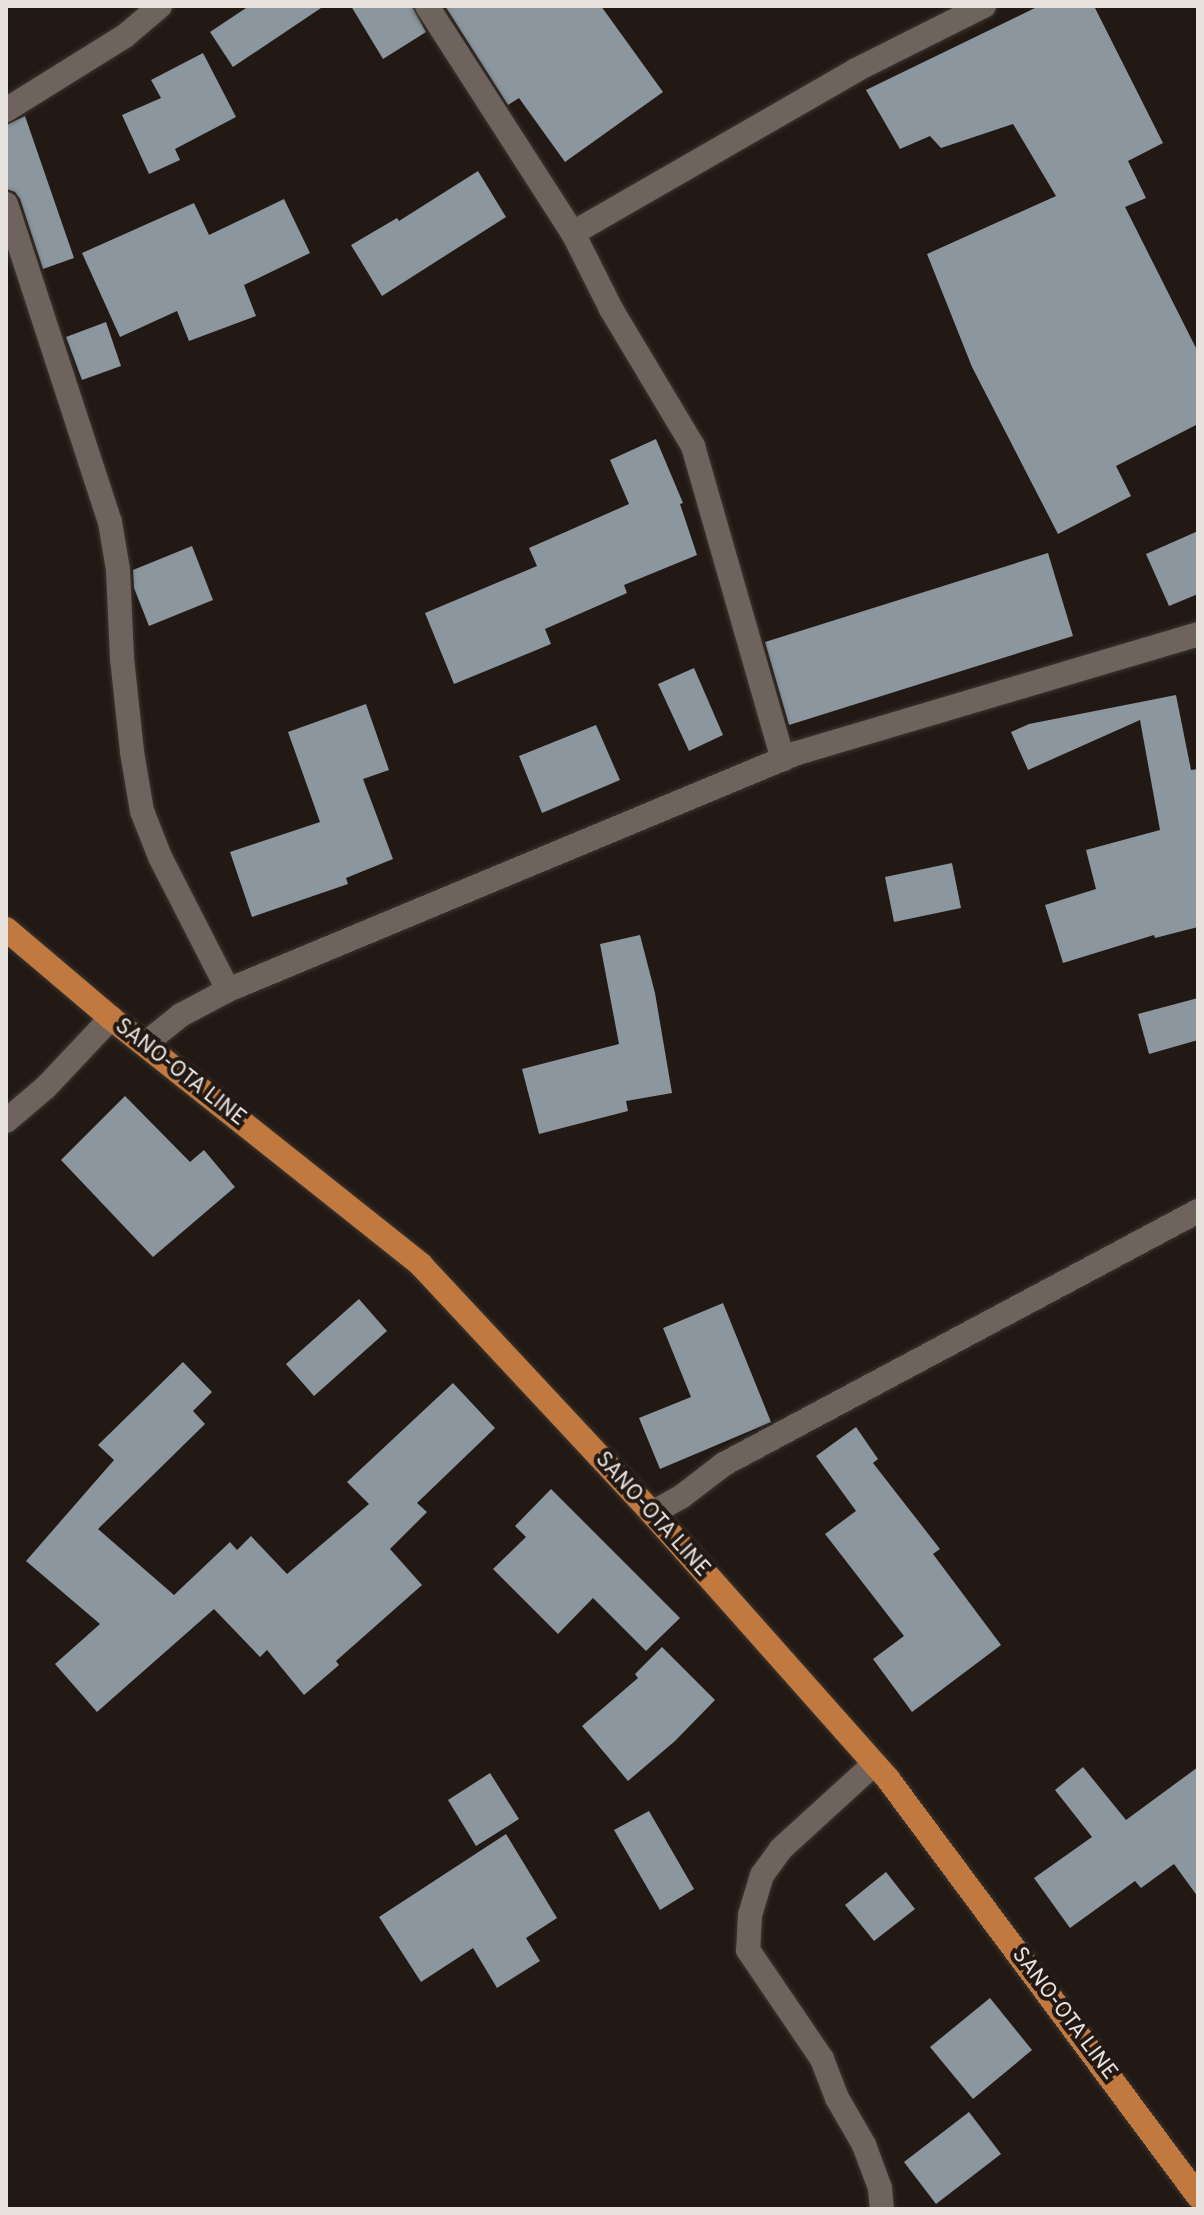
<!DOCTYPE html>
<html>
<head>
<meta charset="utf-8">
<style>
  body { margin:0 }
  #map { position:relative; width:1204px; height:2215px; overflow:hidden; background:#221914; font-family:Overpass,sans-serif }
  div>[style] { position:absolute }
  .building>* { inset:0; background:#8c969f }
  .roads { filter:drop-shadow(0 0 2px #3c3632) drop-shadow(0 0 2px #3c3632) }
  .minor>* { height:24px; margin:-12px; padding:0 12px; transform-origin:12px; border-radius:12px; background:#6f645d }
  .major>* { height:24px; margin:-12px; padding:0 12px; transform-origin:12px; border-radius:12px; background:#c1793f }
  span { translate:-50% -50%; white-space:nowrap; text-align:center; line-height:1.15; -webkit-text-stroke:8px #221914; paint-order:stroke }
  .street-label { font-size:22px; color:#e8e2de }
  .frame { position:absolute; inset:0; border:8px solid #e8e2de; pointer-events:none }
</style>
</head>
<body>
<div id="map">
  <div class="building">
    <div style="clip-path:polygon(249px 6px,324px 6px,233px 67px,210px 32px)"></div>
    <div style="clip-path:polygon(351px 6px,412px 6px,426px 32px,383px 59px)"></div>
    <div style="clip-path:polygon(445px 6px,601px 6px,663px 92px,565px 162px,519px 98px,508px 105px)"></div>
    <div style="clip-path:polygon(1039px 6px,1094px 6px,1163px 143px,1128px 161px,1146px 198px,1125px 207px,1198px 352px,1198px 424px,1116px 466px,1131px 496px,1058px 534px,972px 367px,927px 254px,1056px 196px,1013px 124px,941px 148px,930px 136px,900px 149px,866px 90px)"></div>
    <div style="clip-path:polygon(203px 53px,236px 117px,175px 149px,180px 160px,149px 174px,122px 115px,161px 98px,151px 80px)"></div>
    <div style="clip-path:polygon(25px 116px,74px 258px,43px 269px,20px 199px,15px 192px,6px 189px,6px 125px)"></div>
    <div style="clip-path:polygon(478px 171px,506px 217px,382px 296px,351px 245px,397px 218px,399px 221px)"></div>
    <div style="clip-path:polygon(284px 199px,310px 253px,244px 285px,256px 316px,189px 341px,177px 311px,120px 337px,82px 253px,194px 203px,209px 235px)"></div>
    <div style="clip-path:polygon(106px 322px,121px 366px,82px 380px,66px 337px)"></div>
    <div style="clip-path:polygon(656px 439px,683px 503px,680px 504px,697px 555px,624px 585px,627px 593px,545px 629px,551px 644px,454px 684px,425px 613px,537px 566px,529px 548px,629px 504px,610px 460px)"></div>
    <div style="clip-path:polygon(1198px 531px,1198px 594px,1169px 606px,1146px 554px)"></div>
    <div style="clip-path:polygon(192px 546px,213px 600px,149px 626px,134px 588px,133px 570px)"></div>
    <div style="clip-path:polygon(1048px 553px,1073px 636px,789px 725px,765px 642px)"></div>
    <div style="clip-path:polygon(694px 668px,723px 735px,689px 751px,658px 684px)"></div>
    <div style="clip-path:polygon(1176px 695px,1191px 770px,1198px 769px,1198px 927px,1155px 938px,1154px 935px,1063px 963px,1045px 905px,1096px 889px,1086px 850px,1160px 830px,1140px 720px,1028px 770px,1011px 732px,1029px 724px)"></div>
    <div style="clip-path:polygon(366px 704px,389px 770px,363px 779px,393px 859px,346px 878px,348px 884px,252px 917px,230px 852px,320px 822px,288px 732px)"></div>
    <div style="clip-path:polygon(596px 725px,620px 780px,542px 813px,519px 756px)"></div>
    <div style="clip-path:polygon(952px 863px,961px 908px,894px 922px,885px 877px)"></div>
    <div style="clip-path:polygon(640px 935px,655px 993px,672px 1093px,626px 1101px,628px 1111px,539px 1134px,522px 1069px,619px 1044px,600px 944px)"></div>
    <div style="clip-path:polygon(1198px 998px,1198px 1040px,1149px 1054px,1138px 1014px)"></div>
    <div style="clip-path:polygon(125px 1096px,190px 1162px,204px 1150px,235px 1187px,153px 1257px,61px 1160px)"></div>
    <div style="clip-path:polygon(359px 1299px,387px 1331px,314px 1396px,286px 1364px)"></div>
    <div style="clip-path:polygon(723px 1303px,771px 1422px,660px 1469px,639px 1418px,691px 1397px,663px 1328px)"></div>
    <div style="clip-path:polygon(183px 1362px,212px 1392px,193px 1411px,205px 1424px,98px 1529px,174px 1595px,230px 1542px,237px 1550px,251px 1536px,287px 1574px,369px 1504px,347px 1482px,453px 1383px,495px 1428px,417px 1503px,427px 1512px,390px 1549px,422px 1585px,336px 1661px,339px 1665px,304px 1695px,267px 1650px,260px 1657px,214px 1609px,97px 1712px,55px 1664px,100px 1624px,26px 1561px,114px 1460px,98px 1445px)"></div>
    <div style="clip-path:polygon(856px 1427px,878px 1459px,873px 1463px,940px 1549px,933px 1554px,1001px 1645px,912px 1712px,873px 1659px,904px 1636px,825px 1534px,856px 1511px,816px 1456px)"></div>
    <div style="clip-path:polygon(551px 1489px,680px 1618px,646px 1651px,593px 1598px,558px 1634px,493px 1569px,526px 1537px,515px 1526px)"></div>
    <div style="clip-path:polygon(662px 1647px,715px 1700px,675px 1741px,628px 1781px,582px 1726px,638px 1678px,635px 1674px)"></div>
    <div style="clip-path:polygon(1083px 1767px,1126px 1820px,1198px 1767px,1198px 1897px,1174px 1864px,1141px 1888px,1135px 1881px,1070px 1928px,1034px 1878px,1092px 1837px,1055px 1790px)"></div>
    <div style="clip-path:polygon(490px 1773px,519px 1819px,476px 1846px,448px 1800px)"></div>
    <div style="clip-path:polygon(649px 1811px,694px 1889px,660px 1910px,614px 1830px)"></div>
    <div style="clip-path:polygon(506px 1834px,557px 1918px,526px 1938px,540px 1961px,497px 1988px,473px 1948px,421px 1982px,379px 1917px)"></div>
    <div style="clip-path:polygon(886px 1872px,915px 1909px,874px 1941px,845px 1905px)"></div>
    <div style="clip-path:polygon(990px 1998px,1032px 2050px,973px 2099px,930px 2047px)"></div>
    <div style="clip-path:polygon(969px 2112px,1001px 2154px,936px 2204px,904px 2162px)"></div>
  </div>
  <div class="roads">
    <div class="minor">
      <div style="left:427px;top:6px;width:270px;rotate:57.3deg"></div>
      <div style="left:573px;top:233px;width:85px;rotate:63.4deg"></div>
      <div style="left:611px;top:309px;width:160px;rotate:59.1deg"></div>
      <div style="left:693px;top:446px;width:326px;rotate:74deg"></div>
      <div style="left:6px;top:110px;width:140px;rotate:-31.9deg"></div>
      <div style="left:125px;top:36px;width:46px;rotate:-40.6deg"></div>
      <div style="left:6px;top:204px;width:335px;rotate:71.9deg"></div>
      <div style="left:110px;top:522px;width:49px;rotate:80.5deg"></div>
      <div style="left:118px;top:570px;width:88px;rotate:87.4deg"></div>
      <div style="left:122px;top:658px;width:95px;rotate:83.9deg"></div>
      <div style="left:132px;top:752px;width:60px;rotate:80.4deg"></div>
      <div style="left:142px;top:811px;width:49px;rotate:68.6deg"></div>
      <div style="left:160px;top:857px;width:149px;rotate:62.9deg"></div>
      <div style="left:573px;top:233px;width:327px;rotate:-29.9deg"></div>
      <div style="left:856px;top:70px;width:143px;rotate:-26.6deg"></div>
      <div style="left:146px;top:1043px;width:45px;rotate:-38.7deg"></div>
      <div style="left:181px;top:1015px;width:53px;rotate:-28deg"></div>
      <div style="left:228px;top:990px;width:616px;rotate:-22.61deg"></div>
      <div style="left:797px;top:753px;width:418px;rotate:-16.5deg"></div>
      <div style="left:6px;top:1121px;width:52px;rotate:-40.4deg"></div>
      <div style="left:46px;top:1087px;width:95px;rotate:-46.7deg"></div>
      <div style="left:652px;top:1513px;width:33px;rotate:-29deg"></div>
      <div style="left:681px;top:1497px;width:54px;rotate:-37.5deg"></div>
      <div style="left:724px;top:1464px;width:537px;rotate:-28.09deg"></div>
      <div style="left:874px;top:1764px;width:126px;rotate:137.6deg"></div>
      <div style="left:781px;top:1849px;width:32px;rotate:126deg"></div>
      <div style="left:762px;top:1875px;width:42px;rotate:106.7deg"></div>
      <div style="left:750px;top:1915px;width:35px;rotate:93deg"></div>
      <div style="left:748px;top:1950px;width:132px;rotate:55.8deg"></div>
      <div style="left:822px;top:2059px;width:42px;rotate:69deg"></div>
      <div style="left:837px;top:2098px;width:54px;rotate:60.1deg"></div>
      <div style="left:864px;top:2145px;width:46px;rotate:69.6deg"></div>
      <div style="left:880px;top:2188px;width:21px;rotate:85deg"></div>
    </div>
    <div class="major">
      <div style="left:6px;top:929px;width:138px;rotate:40.3deg"></div>
      <div style="left:111px;top:1018px;width:396px;rotate:38.5deg"></div>
      <div style="left:421px;top:1265px;width:339px;rotate:47deg"></div>
      <div style="left:652px;top:1513px;width:356px;rotate:48.4deg"></div>
      <div style="left:888px;top:1779px;width:520px;rotate:53.37deg"></div>
    </div>
  </div>
  <div class="street-label">
    <span style="left:180px;top:1073px;rotate:38deg">SANO-OTA LINE</span>
    <span style="left:652px;top:1515px;rotate:48deg">SANO-OTA LINE</span>
    <span style="left:1064px;top:2014px;rotate:53deg">SANO-OTA LINE</span>
  </div>
  <div class="frame"></div>
</div>
</body>
</html>
